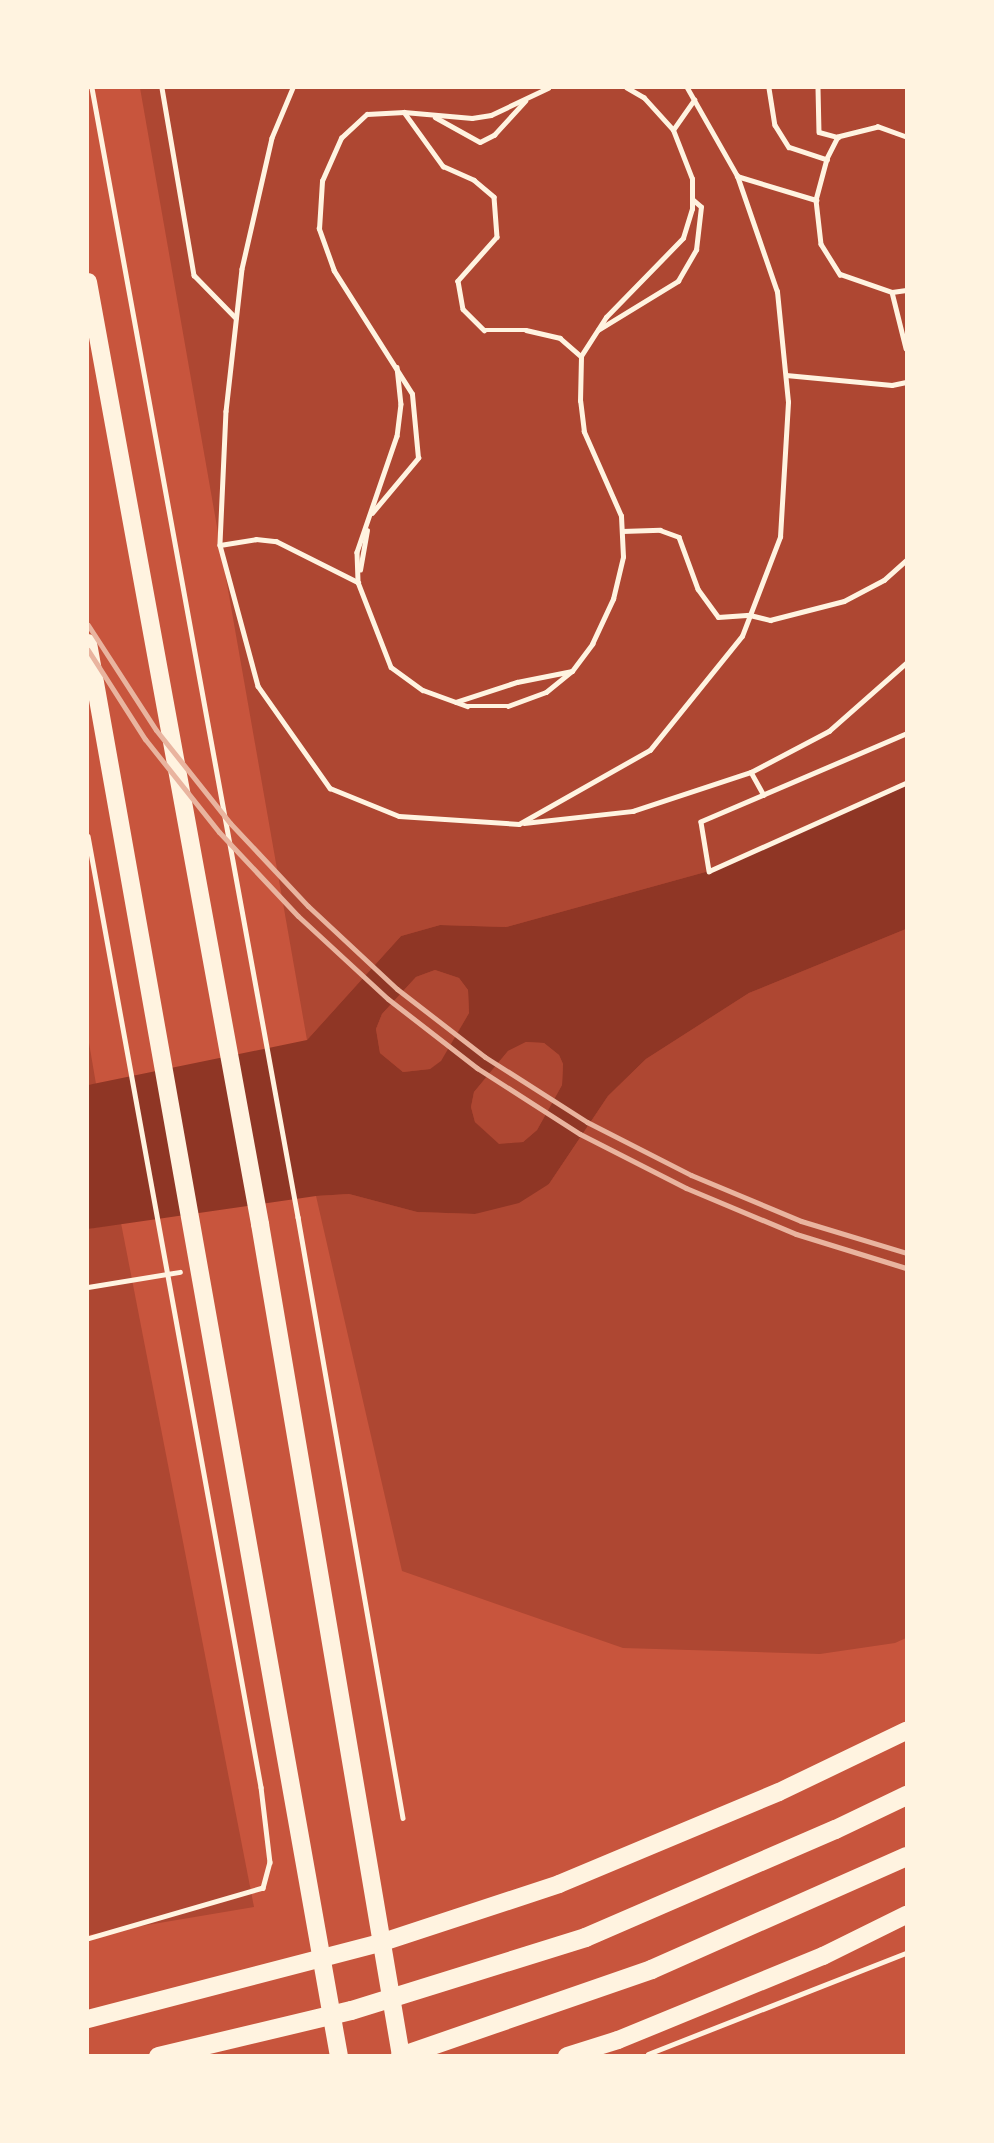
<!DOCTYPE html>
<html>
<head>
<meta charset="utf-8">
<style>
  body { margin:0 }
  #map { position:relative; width:994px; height:2143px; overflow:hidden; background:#c8553d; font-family:"PT Sans",sans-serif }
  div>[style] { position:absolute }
  .green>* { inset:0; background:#ae4732 }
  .water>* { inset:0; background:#8f3625 }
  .path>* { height:4.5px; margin:-2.25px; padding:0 2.25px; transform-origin:2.25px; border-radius:2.25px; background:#fff3e0 }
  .primary>* { height:18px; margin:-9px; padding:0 9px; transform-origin:9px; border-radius:9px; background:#fff3e0 }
  .trunk>* { height:19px; margin:-9.5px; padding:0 9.5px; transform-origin:9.5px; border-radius:9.5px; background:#fff3e0 }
  .rail>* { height:5px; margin:-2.5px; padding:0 2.5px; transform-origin:2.5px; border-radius:2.5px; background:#e9b49f }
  span { translate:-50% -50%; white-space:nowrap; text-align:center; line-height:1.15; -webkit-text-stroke:5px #fff3e0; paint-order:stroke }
  .frame { position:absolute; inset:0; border:89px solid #fff3e0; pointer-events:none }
</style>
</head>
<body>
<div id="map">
  <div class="green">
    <div style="clip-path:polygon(140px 88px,906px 88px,906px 786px,709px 871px,506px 927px,440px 925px,401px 936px,307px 1040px)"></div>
    <div style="clip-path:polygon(906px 929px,906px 1638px,895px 1643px,820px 1654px,623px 1648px,402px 1571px,316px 1196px,349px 1194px,417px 1212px,475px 1214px,549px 1184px,608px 1096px,646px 1059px,749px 993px)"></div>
    <div style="clip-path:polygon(435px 970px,459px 978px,468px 990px,469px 1013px,441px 1062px,430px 1069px,403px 1072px,380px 1053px,376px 1029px,382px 1014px,416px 977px)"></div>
    <div style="clip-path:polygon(88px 1037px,96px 1084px,88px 1085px)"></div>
    <div style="clip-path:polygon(526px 1042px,544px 1043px,559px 1055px,563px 1064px,562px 1085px,537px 1130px,523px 1142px,499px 1145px,475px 1122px,471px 1107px,474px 1092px,508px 1051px)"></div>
    <div style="clip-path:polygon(121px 1223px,254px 1907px,88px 1935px,88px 1229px)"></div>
  </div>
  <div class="water">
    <div style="clip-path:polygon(evenodd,906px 786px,906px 929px,749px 993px,646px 1059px,608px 1096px,549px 1184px,519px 1203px,475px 1214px,417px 1212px,349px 1194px,316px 1196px,88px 1229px,88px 1085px,307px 1040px,401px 936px,440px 925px,506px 927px,709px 871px,906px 786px,435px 970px,459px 978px,468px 990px,469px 1013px,441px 1061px,430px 1069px,403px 1072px,380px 1053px,376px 1029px,382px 1014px,416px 977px,435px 970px,906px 786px,526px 1042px,544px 1043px,559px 1055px,563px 1064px,562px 1085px,537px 1130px,523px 1142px,499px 1144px,475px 1122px,471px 1107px,474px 1092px,508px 1051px,526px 1042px)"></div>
  </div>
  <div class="path">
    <div style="left:92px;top:88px;width:1148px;rotate:79.66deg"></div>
    <div style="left:298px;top:1217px;width:610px;rotate:80.09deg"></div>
    <div style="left:162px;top:88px;width:190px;rotate:80.3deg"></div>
    <div style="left:194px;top:275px;width:60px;rotate:45.7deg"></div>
    <div style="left:293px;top:88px;width:54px;rotate:112.8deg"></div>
    <div style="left:272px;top:138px;width:134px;rotate:102.9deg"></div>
    <div style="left:242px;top:269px;width:143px;rotate:96.4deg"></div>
    <div style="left:226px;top:411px;width:134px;rotate:92.6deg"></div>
    <div style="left:220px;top:545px;width:146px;rotate:74.9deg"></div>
    <div style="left:258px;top:686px;width:125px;rotate:54.8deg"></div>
    <div style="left:330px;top:788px;width:74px;rotate:22.1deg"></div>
    <div style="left:399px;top:816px;width:120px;rotate:3.8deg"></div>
    <div style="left:519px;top:824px;width:150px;rotate:-29.5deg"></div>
    <div style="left:650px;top:750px;width:146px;rotate:-51.1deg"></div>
    <div style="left:742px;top:636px;width:106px;rotate:-69deg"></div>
    <div style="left:780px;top:537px;width:135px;rotate:-86.6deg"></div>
    <div style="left:788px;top:402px;width:111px;rotate:-95.7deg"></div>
    <div style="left:777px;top:292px;width:123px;rotate:-109deg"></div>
    <div style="left:737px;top:176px;width:101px;rotate:-119.6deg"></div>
    <div style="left:769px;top:88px;width:37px;rotate:81deg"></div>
    <div style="left:775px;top:125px;width:26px;rotate:58deg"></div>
    <div style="left:789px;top:147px;width:40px;rotate:18deg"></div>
    <div style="left:818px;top:88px;width:44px;rotate:88.7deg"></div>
    <div style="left:819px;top:132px;width:20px;rotate:15deg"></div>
    <div style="left:404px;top:112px;width:67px;rotate:54.2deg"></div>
    <div style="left:443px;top:166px;width:34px;rotate:24deg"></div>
    <div style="left:474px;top:180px;width:26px;rotate:40deg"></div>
    <div style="left:494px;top:197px;width:40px;rotate:85.7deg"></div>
    <div style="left:497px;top:237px;width:59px;rotate:131.6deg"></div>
    <div style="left:458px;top:281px;width:28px;rotate:80deg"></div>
    <div style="left:463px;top:309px;width:30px;rotate:45deg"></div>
    <div style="left:484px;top:330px;width:42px"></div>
    <div style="left:526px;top:330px;width:35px;rotate:13deg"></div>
    <div style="left:560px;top:338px;width:28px;rotate:41deg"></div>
    <div style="left:435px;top:117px;width:51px;rotate:29.1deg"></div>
    <div style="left:480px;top:142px;width:16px;rotate:-27deg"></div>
    <div style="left:494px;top:135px;width:46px;rotate:-47.6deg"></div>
    <div style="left:673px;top:130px;width:37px;rotate:-55deg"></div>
    <div style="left:906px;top:137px;width:30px;rotate:-160deg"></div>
    <div style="left:878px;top:127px;width:41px;rotate:166deg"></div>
    <div style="left:838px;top:137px;width:25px;rotate:117deg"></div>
    <div style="left:827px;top:159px;width:42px;rotate:105deg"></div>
    <div style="left:816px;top:200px;width:44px;rotate:83.5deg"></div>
    <div style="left:821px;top:244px;width:36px;rotate:58deg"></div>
    <div style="left:840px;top:274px;width:55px;rotate:19.1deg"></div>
    <div style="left:892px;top:292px;width:14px;rotate:-8deg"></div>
    <div style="left:737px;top:176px;width:83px;rotate:16.9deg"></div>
    <div style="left:892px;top:292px;width:58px;rotate:76deg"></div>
    <div style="left:598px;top:330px;width:94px;rotate:-31.5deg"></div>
    <div style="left:678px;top:281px;width:36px;rotate:-60deg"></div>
    <div style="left:696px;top:250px;width:43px;rotate:-83.4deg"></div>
    <div style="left:701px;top:207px;width:11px;rotate:-139deg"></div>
    <div style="left:397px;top:367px;width:37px;rotate:84deg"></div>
    <div style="left:401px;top:404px;width:32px;rotate:97deg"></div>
    <div style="left:397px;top:436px;width:123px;rotate:109deg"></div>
    <div style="left:357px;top:552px;width:30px;rotate:88deg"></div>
    <div style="left:358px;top:582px;width:91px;rotate:68.8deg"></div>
    <div style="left:391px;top:667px;width:39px;rotate:36deg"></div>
    <div style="left:423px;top:690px;width:47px;rotate:20deg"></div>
    <div style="left:467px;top:706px;width:41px"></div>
    <div style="left:508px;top:706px;width:40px;rotate:-20.2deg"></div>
    <div style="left:546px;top:692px;width:33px;rotate:-39deg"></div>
    <div style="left:572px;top:671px;width:34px;rotate:-53deg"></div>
    <div style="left:592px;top:644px;width:50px;rotate:-65deg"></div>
    <div style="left:613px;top:599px;width:43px;rotate:-76.6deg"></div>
    <div style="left:623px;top:557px;width:41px;rotate:-92.8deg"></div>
    <div style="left:621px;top:516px;width:92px;rotate:-113.8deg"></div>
    <div style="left:584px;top:432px;width:31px;rotate:-97deg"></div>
    <div style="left:580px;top:401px;width:45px;rotate:-88.7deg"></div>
    <div style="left:581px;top:356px;width:46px;rotate:-57.3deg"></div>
    <div style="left:606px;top:317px;width:110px;rotate:-45.7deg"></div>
    <div style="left:683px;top:238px;width:30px;rotate:-73deg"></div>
    <div style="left:692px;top:209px;width:30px;rotate:-90deg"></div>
    <div style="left:692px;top:179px;width:53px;rotate:-111.2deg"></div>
    <div style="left:673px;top:130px;width:43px;rotate:-132.2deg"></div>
    <div style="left:644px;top:98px;width:20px;rotate:-150deg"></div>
    <div style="left:786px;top:375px;width:106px;rotate:5.4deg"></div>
    <div style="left:892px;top:385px;width:14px;rotate:-12deg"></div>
    <div style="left:372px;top:513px;width:72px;rotate:-50.1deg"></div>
    <div style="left:418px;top:458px;width:64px;rotate:-95.4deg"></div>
    <div style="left:412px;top:394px;width:146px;rotate:-122.4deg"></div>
    <div style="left:334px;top:271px;width:45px;rotate:-109.7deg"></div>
    <div style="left:319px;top:229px;width:48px;rotate:-86.4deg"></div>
    <div style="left:322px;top:181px;width:47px;rotate:-66.2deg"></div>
    <div style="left:341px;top:138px;width:35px;rotate:-43deg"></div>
    <div style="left:367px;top:114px;width:37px;rotate:-3deg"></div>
    <div style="left:404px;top:112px;width:68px;rotate:5deg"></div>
    <div style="left:472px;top:118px;width:19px;rotate:-9deg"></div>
    <div style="left:491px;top:115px;width:63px;rotate:-25.3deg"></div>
    <div style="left:622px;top:531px;width:38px;rotate:-2deg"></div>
    <div style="left:660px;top:530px;width:20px;rotate:20deg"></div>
    <div style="left:679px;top:537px;width:55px;rotate:69.9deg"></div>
    <div style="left:698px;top:589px;width:34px;rotate:54deg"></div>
    <div style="left:718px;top:617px;width:32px;rotate:-4deg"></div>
    <div style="left:750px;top:615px;width:21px;rotate:14deg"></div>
    <div style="left:770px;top:620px;width:76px;rotate:-14.4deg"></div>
    <div style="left:844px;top:601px;width:45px;rotate:-27.7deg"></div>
    <div style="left:884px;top:580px;width:30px;rotate:-42deg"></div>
    <div style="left:220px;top:545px;width:36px;rotate:-9deg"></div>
    <div style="left:256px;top:539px;width:20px;rotate:6deg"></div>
    <div style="left:276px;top:541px;width:92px;rotate:26.6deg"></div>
    <div style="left:360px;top:570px;width:40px;rotate:-80deg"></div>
    <div style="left:456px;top:702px;width:64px;rotate:-18.2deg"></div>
    <div style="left:517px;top:682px;width:56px;rotate:-11.3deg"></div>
    <div style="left:906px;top:734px;width:223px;rotate:156.8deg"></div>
    <div style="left:701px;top:822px;width:50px;rotate:80.7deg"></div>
    <div style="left:709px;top:871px;width:216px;rotate:-24.1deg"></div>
    <div style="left:751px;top:772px;width:26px;rotate:61deg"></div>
    <div style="left:524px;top:823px;width:110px;rotate:-6.3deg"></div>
    <div style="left:633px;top:811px;width:124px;rotate:-18.3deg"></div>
    <div style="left:751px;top:772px;width:88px;rotate:-27.7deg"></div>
    <div style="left:829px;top:731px;width:103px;rotate:-41.4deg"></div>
    <div style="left:88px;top:836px;width:967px;rotate:79.69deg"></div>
    <div style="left:261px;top:1787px;width:76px;rotate:83.2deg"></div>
    <div style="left:270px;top:1862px;width:27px;rotate:105deg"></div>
    <div style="left:263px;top:1888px;width:182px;rotate:163.8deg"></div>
    <div style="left:88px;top:1287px;width:93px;rotate:-9.3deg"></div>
    <div style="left:648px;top:2054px;width:277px;rotate:-21.4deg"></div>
  </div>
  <div class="primary">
    <div style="left:88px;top:282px;width:958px;rotate:79.65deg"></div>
    <div style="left:260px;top:1224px;width:844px;rotate:80.38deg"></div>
    <div style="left:88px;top:643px;width:1435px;rotate:79.93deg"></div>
    <div style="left:88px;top:2019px;width:305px;rotate:-14.6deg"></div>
    <div style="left:383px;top:1942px;width:185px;rotate:-18.2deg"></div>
    <div style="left:559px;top:1884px;width:238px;rotate:-22.7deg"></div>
    <div style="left:779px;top:1792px;width:141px;rotate:-25.7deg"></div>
    <div style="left:567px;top:2056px;width:53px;rotate:-17.4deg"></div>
    <div style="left:618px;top:2040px;width:222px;rotate:-22.3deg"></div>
    <div style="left:823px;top:1956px;width:93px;rotate:-26.3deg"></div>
  </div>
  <div class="trunk">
    <div style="left:158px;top:2056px;width:198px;rotate:-13.4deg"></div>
    <div style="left:351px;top:2010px;width:245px;rotate:-17.3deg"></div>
    <div style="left:585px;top:1937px;width:272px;rotate:-23.4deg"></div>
    <div style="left:835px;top:1829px;width:79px;rotate:-25.6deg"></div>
    <div style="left:400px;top:2056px;width:266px;rotate:-19.1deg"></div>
    <div style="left:651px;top:1969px;width:279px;rotate:-23.9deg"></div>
  </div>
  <div class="rail">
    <div style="left:88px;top:625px;width:125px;rotate:57.1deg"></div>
    <div style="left:156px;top:730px;width:119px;rotate:51.5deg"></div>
    <div style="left:230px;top:823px;width:114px;rotate:46.8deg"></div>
    <div style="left:308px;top:906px;width:122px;rotate:43deg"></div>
    <div style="left:397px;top:989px;width:111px;rotate:37.7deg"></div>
    <div style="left:485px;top:1057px;width:121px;rotate:32.5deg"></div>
    <div style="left:587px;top:1122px;width:117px;rotate:27deg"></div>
    <div style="left:691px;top:1175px;width:119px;rotate:22.7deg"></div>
    <div style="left:801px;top:1221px;width:110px;rotate:16.9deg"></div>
    <div style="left:88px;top:650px;width:106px;rotate:57.4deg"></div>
    <div style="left:145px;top:739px;width:119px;rotate:51.5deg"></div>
    <div style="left:219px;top:832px;width:115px;rotate:46.8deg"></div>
    <div style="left:298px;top:916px;width:122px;rotate:42.7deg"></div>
    <div style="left:388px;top:999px;width:113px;rotate:37.8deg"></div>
    <div style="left:477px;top:1068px;width:122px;rotate:32.7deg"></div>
    <div style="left:580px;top:1134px;width:119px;rotate:27deg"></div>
    <div style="left:686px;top:1188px;width:119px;rotate:22.7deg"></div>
    <div style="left:796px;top:1234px;width:115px;rotate:17.2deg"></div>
  </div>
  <div class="frame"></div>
</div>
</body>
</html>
